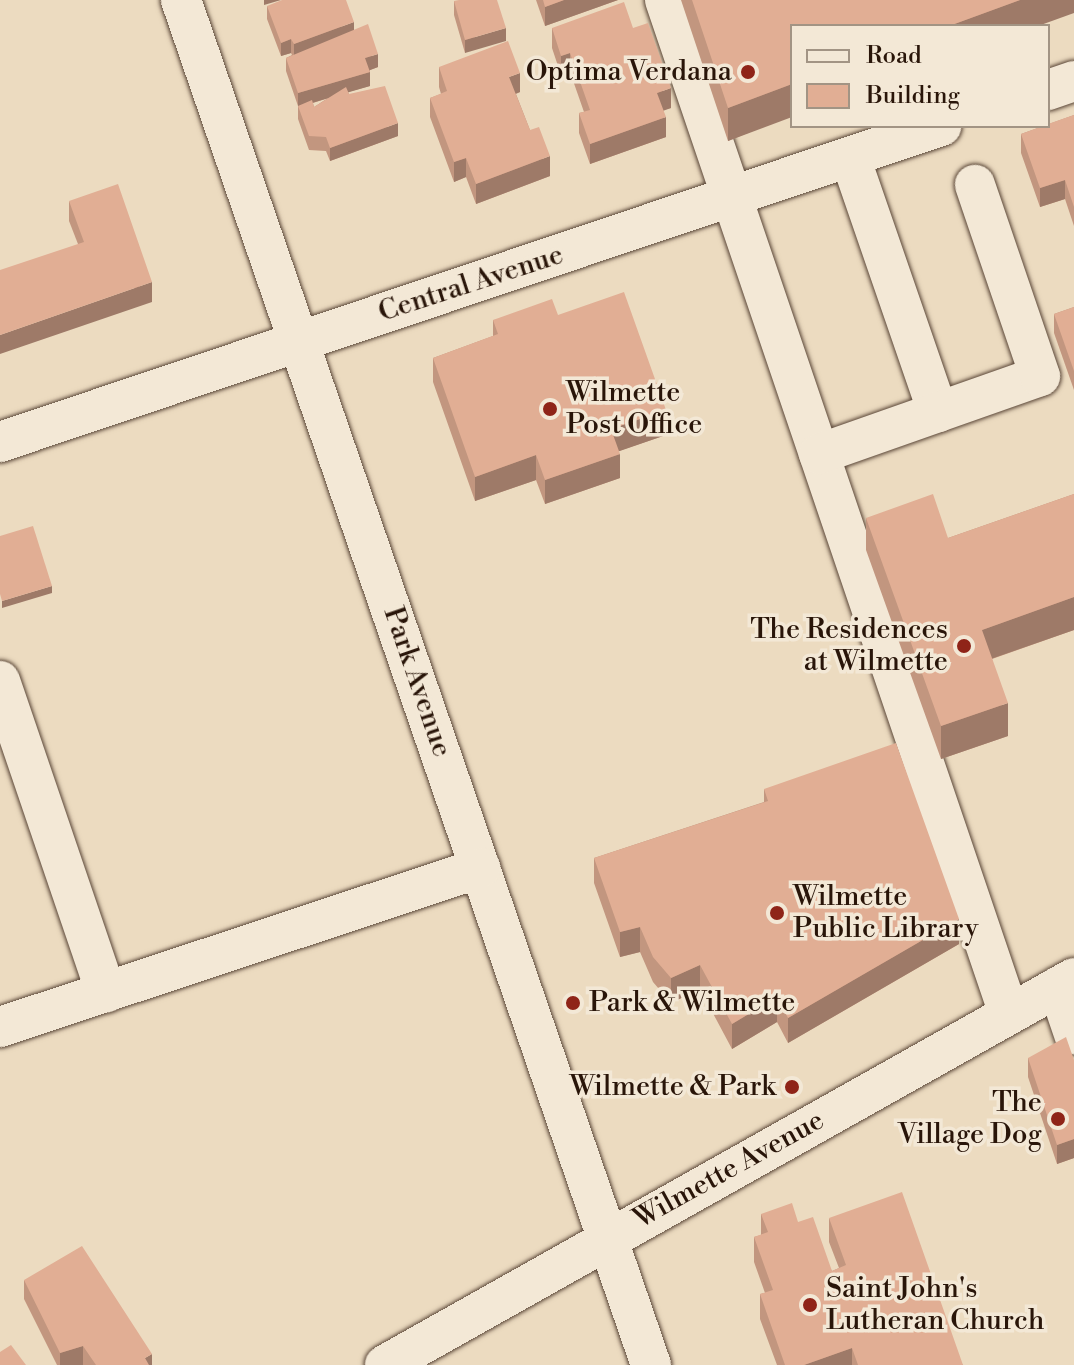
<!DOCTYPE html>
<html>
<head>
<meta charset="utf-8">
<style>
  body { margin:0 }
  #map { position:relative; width:1074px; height:1365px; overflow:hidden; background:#ecdbc0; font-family:"Libre Bodoni",serif }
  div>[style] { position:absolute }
  .roads { filter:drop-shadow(0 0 2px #5a4637) drop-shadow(0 0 2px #5a4637) }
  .minor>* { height:40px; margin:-20px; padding:0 20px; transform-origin:20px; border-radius:20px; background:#f3e8d6 }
  .wall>* { inset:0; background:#c2967f }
  .shaded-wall>* { inset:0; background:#9e7a68 }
  .building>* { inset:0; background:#e1ae94 }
  .dots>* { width:22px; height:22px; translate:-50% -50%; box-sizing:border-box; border:4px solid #f3e8d6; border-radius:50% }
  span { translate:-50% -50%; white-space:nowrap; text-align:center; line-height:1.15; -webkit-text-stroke:7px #f3e8d6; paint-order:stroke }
  .poi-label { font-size:28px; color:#291509 }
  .right { translate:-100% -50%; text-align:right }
  .left { translate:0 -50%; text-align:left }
  .street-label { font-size:28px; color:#291509 }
  .legend { position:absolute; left:790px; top:24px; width:260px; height:104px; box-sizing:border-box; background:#f3e8d6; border:2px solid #a29484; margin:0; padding:10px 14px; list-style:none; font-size:24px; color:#291509 }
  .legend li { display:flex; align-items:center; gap:16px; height:40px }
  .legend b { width:40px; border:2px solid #a29484 }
</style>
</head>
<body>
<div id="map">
  <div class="roads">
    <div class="minor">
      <div style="left:181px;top:0;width:1444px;rotate:71deg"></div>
      <div style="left:665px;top:0;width:1071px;rotate:71.26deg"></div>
      <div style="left:1048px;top:90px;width:28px;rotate:-19deg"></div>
      <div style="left:850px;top:157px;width:270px;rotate:71deg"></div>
      <div style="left:0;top:442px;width:993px;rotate:-18.56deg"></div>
      <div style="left:819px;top:454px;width:234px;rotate:-19.4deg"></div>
      <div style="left:1040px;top:376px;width:202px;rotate:-108.8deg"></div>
      <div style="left:0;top:681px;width:329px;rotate:71.2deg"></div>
      <div style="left:1058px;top:987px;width:50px;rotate:71.2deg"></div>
      <div style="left:0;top:1027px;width:506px;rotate:-18.33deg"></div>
      <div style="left:385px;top:1365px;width:790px;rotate:-29.32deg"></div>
    </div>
  </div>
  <div class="wall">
    <div style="clip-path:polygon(497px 0,465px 53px,454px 15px,454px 1px)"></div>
    <div style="clip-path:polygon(536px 0,618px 0,545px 26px)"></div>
    <div style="clip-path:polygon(681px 0,1074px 0,728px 141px)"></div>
    <div style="clip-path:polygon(evenodd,267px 6px,354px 30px,378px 67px,370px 70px,370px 86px,348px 92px,349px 94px,398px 136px,330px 161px,326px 151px,309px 150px,298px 119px,298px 106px,286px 71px,286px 58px,292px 55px,291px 53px,281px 56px,267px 19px,267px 6px,328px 98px,314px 107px,313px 103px,328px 98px)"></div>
    <div style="clip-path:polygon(552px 28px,633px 28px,671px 108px,663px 110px,666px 137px,590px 164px,579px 133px,579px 113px,584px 112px,570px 72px,561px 75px,552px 48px)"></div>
    <div style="clip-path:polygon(439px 67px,520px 92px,516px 94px,530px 130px,550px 176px,476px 204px,466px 177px,454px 182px,430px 117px,430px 98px,441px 94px,439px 87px)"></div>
    <div style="clip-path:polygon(1074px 115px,1074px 226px,1065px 199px,1040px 207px,1021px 153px,1021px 134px)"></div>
    <div style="clip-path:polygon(69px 201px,152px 302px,78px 244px,69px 221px)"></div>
    <div style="clip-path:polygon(1074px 307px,1074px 390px,1054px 333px,1054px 314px)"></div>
    <div style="clip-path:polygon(558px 315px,666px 435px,619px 451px,620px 478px,545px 504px,536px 480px,475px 501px,433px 382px,433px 358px,493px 336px,493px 320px)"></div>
    <div style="clip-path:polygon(1074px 494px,1074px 630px,992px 659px,1008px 736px,941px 759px,866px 550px,866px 518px,948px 538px)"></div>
    <div style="clip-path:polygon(764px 789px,959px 944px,788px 1043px,777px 1022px,732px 1049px,700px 989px,671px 1003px,653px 982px,640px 952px,620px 957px,594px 883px,594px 858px,764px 802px)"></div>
    <div style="clip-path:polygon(1028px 1058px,1074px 1060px,1074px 1158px,1057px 1164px,1028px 1077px)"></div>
    <div style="clip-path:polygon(761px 1214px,798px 1222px,832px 1271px,839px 1268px,829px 1242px,829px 1218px,963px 1365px,777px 1365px,760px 1319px,760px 1294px,765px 1293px,754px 1262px,754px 1237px,761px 1235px)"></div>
    <div style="clip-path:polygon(24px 1280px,152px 1365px,57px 1365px,24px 1299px)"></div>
  </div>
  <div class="shaded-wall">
    <div style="clip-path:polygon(264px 0,281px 0,264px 5px)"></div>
    <div style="clip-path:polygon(564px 0,618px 0,545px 26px,545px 7px)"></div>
    <div style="clip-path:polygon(1020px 0,1074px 0,1074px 13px,1038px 26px,949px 26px)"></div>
    <div style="clip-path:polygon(354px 22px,354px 36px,294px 57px,294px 44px)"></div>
    <div style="clip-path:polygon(506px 28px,506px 41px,465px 53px,465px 40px)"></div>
    <div style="clip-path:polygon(291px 39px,291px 53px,281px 56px,281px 43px)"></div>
    <div style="clip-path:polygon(570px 53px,570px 72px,561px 75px,561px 56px)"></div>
    <div style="clip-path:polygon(378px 54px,378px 67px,365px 72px,365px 58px)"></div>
    <div style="clip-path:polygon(370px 72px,370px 86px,298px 107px,298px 93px)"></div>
    <div style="clip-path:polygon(520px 73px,520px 92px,509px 96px,509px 77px)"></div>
    <div style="clip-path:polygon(792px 84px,792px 117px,728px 141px,728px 108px)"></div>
    <div style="clip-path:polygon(671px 88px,671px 108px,657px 113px,657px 93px)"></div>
    <div style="clip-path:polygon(666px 117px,666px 137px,590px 164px,590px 144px)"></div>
    <div style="clip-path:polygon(398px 123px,398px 136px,330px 161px,330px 148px)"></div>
    <div style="clip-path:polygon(550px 156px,550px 176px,476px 204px,476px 184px)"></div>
    <div style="clip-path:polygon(466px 158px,466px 177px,454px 182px,454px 162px)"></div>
    <div style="clip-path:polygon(1065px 180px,1065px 199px,1040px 207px,1040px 188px)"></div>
    <div style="clip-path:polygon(152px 282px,152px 302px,0 354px,0 335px)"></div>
    <div style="clip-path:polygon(666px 410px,666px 435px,611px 454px,611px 429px)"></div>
    <div style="clip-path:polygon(620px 454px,620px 478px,545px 504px,545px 480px)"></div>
    <div style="clip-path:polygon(536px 455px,536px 480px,475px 501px,475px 477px)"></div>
    <div style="clip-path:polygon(52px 586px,52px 593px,2px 608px,2px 601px)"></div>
    <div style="clip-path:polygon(1074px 597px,1074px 630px,982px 662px,982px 630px)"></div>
    <div style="clip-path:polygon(1008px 703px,1008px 736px,941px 759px,941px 726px)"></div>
    <div style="clip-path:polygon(959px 919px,959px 944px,788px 1043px,788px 1018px)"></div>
    <div style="clip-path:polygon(640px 927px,640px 952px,620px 957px,620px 932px)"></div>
    <div style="clip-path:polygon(700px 965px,700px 989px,671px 1003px,671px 978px)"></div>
    <div style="clip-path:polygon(777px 997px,777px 1022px,732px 1049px,732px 1024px)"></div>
    <div style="clip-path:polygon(1074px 1139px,1074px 1158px,1057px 1164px,1057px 1145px)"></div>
    <div style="clip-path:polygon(83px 1346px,83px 1365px,60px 1365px,60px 1353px)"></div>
    <div style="clip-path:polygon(852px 1348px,852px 1365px,804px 1365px)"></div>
    <div style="clip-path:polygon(152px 1354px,152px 1365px,145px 1365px,145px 1358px)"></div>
  </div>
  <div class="building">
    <div style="clip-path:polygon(282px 0,346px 0,354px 22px,294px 44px,291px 39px,281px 43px,267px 6px)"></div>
    <div style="clip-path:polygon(459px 0,497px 0,506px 28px,465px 40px,454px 1px)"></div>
    <div style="clip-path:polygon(543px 0,564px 0,545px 7px)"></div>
    <div style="clip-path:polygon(692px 0,1020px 0,949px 26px,792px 26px,792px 84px,728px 108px)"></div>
    <div style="clip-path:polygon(624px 2px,633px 28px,648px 23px,671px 88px,657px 93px,666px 117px,590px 144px,579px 113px,590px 110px,570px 53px,561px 56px,552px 28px)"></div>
    <div style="clip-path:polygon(368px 24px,378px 54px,365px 58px,370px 72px,298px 93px,286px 58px)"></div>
    <div style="clip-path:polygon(508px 41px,520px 73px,509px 77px,530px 130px,539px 127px,550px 156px,476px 184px,466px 158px,454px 162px,430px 98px,447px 91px,439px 67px)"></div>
    <div style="clip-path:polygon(385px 86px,398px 123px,330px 148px,326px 137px,309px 136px,298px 106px,312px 100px,314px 107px,346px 87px,349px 94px)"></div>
    <div style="clip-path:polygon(1074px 115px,1074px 207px,1065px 180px,1040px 188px,1021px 134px,1043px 126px,1048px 126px,1048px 124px)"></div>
    <div style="clip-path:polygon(118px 184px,152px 282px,0 335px,0 270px,84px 242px,69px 201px)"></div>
    <div style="clip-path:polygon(624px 292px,666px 410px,611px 429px,620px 454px,545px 480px,536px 455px,475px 477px,433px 358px,498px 334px,493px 320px,552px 299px,558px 315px)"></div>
    <div style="clip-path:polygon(1074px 307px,1074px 371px,1054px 314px)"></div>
    <div style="clip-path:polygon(933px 494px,948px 538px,1074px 494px,1074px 597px,982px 630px,1008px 703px,941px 726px,866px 518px)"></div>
    <div style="clip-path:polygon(33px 526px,52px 586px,2px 601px,0 594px,0 536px)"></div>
    <div style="clip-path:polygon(896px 743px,959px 919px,788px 1018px,777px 997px,732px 1024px,700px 965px,671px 978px,653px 957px,640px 927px,620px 932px,594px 858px,768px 801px,764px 789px)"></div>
    <div style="clip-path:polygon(1066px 1037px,1074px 1060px,1074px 1139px,1057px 1145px,1028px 1058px)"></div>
    <div style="clip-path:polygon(902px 1192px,963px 1365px,858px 1365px,852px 1348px,804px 1365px,785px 1365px,760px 1294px,773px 1290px,754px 1237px,768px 1232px,761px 1214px,792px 1203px,798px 1222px,813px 1217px,832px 1271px,846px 1265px,829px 1218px)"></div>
    <div style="clip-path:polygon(82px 1246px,152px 1354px,145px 1358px,149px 1365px,96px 1365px,83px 1346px,60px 1353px,24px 1280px)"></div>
    <div style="clip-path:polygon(11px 1345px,26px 1365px,0 1365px,0 1352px)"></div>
  </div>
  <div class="dots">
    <div style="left:748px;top:72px;background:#8f2418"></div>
    <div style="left:550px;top:409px;background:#8f2418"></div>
    <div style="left:964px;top:646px;background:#8f2418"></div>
    <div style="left:777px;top:913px;background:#8f2418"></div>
    <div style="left:573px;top:1003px;background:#8f2418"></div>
    <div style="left:792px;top:1087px;background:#8f2418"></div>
    <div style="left:1058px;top:1119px;background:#8f2418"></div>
    <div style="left:810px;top:1305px;background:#8f2418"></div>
  </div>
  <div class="poi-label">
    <span class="right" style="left:732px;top:72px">Optima Verdana</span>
    <span class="left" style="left:566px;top:409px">Wilmette<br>Post Office</span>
    <span class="right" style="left:948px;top:646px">The Residences<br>at Wilmette</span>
    <span class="left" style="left:793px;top:913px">Wilmette<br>Public Library</span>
    <span class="left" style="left:589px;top:1003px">Park &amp; Wilmette</span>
    <span class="right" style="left:776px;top:1087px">Wilmette &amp; Park</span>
    <span class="right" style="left:1042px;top:1119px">The<br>Village Dog</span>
    <span class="left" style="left:826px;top:1305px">Saint John's<br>Lutheran Church</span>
  </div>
  <div class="street-label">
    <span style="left:471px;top:284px;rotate:-18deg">Central Avenue</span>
    <span style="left:417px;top:682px;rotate:71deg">Park Avenue</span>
    <span style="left:729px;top:1170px;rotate:-29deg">Wilmette Avenue</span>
  </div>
  <ul class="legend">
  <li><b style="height:10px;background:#f3e8d6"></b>Road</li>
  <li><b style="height:22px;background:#e1ae94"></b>Building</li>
  </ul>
</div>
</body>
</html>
